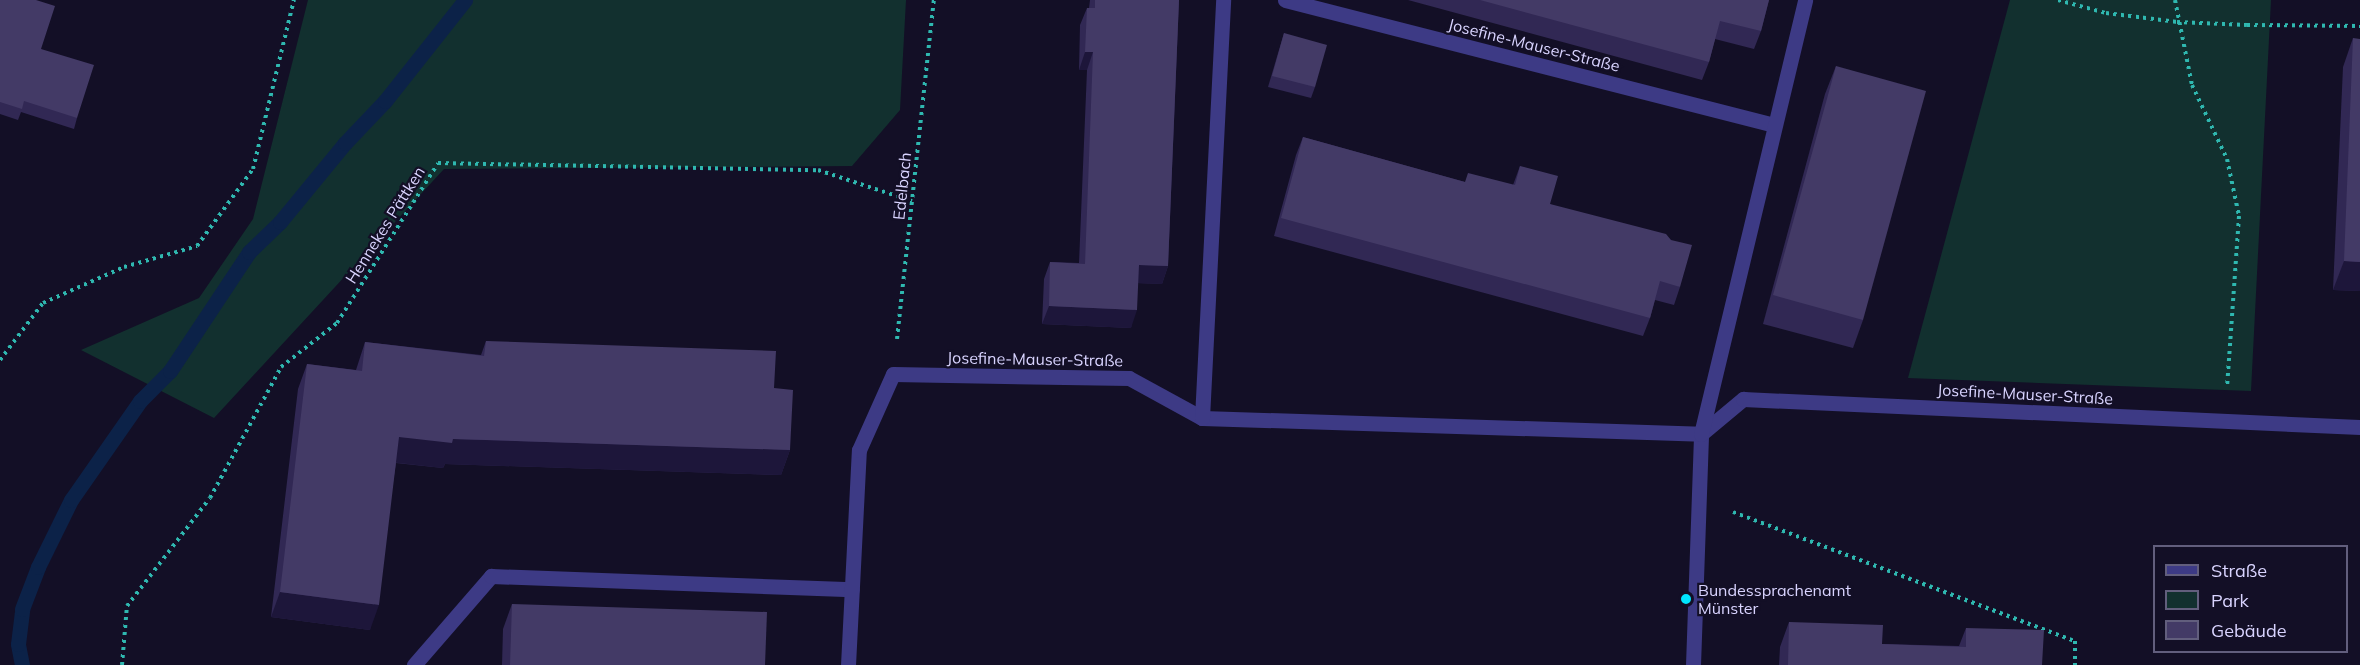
<!DOCTYPE html>
<html>
<head>
<meta charset="utf-8">
<style>
  body { margin:0 }
  #map { position:relative; width:2360px; height:665px; overflow:hidden; background:#130f26; font-family:Mulish,sans-serif }
  div>[style] { position:absolute }
  .green>* { inset:0; background:#12302f }
  .stream>* { height:15px; margin:-7.5px; padding:0 7.5px; transform-origin:7.5px; border-radius:7.5px; background:#0c2248 }
  .path>* { height:4px; margin-top:-2px; transform-origin:0; background:repeating-linear-gradient(90deg,#2fb8b0 0 3px,transparent 0 7.5px) }
  .service>* { height:15px; margin:-7.5px; padding:0 7.5px; transform-origin:7.5px; border-radius:7.5px; background:#3d3a85 }
  .minor>* { height:15px; margin:-7.5px; padding:0 7.5px; transform-origin:7.5px; border-radius:7.5px; background:#3d3a85 }
  .wall>* { inset:0; background:#312854 }
  .shaded-wall>* { inset:0; background:#1d163a }
  .building>* { inset:0; background:#433a66 }
  .dots>* { width:16px; height:16px; translate:-50% -50%; box-sizing:border-box; border:3px solid #130f26; border-radius:50% }
  span { translate:-50% -50%; white-space:nowrap; text-align:center; line-height:1.15; -webkit-text-stroke:4.5px #130f26; paint-order:stroke }
  .street-label { font-size:16px; color:#d9d4ff }
  .poi-label { font-size:16px; color:#d9d4ff }
  .left { translate:0 -50%; text-align:left }
  .legend { position:absolute; left:2153px; top:545px; width:195px; height:108px; box-sizing:border-box; background:#130f26; border:2px solid #625e7d; margin:0; padding:8px 10px; list-style:none; font-size:18px; color:#d9d4ff }
  .legend li { display:flex; align-items:center; gap:12px; height:30px }
  .legend b { width:30px; border:2px solid #625e7d }
</style>
</head>
<body>
<div id="map">
  <div class="green">
    <div style="clip-path:polygon(308px 0,906px 0,900px 110px,852px 166px,444px 169px,214px 418px,81px 350px,199px 298px,253px 219px)"></div>
    <div style="clip-path:polygon(2010px 0,2271px 0,2251px 391px,1908px 378px)"></div>
  </div>
  <div class="stream">
    <div style="left:22px;top:665px;width:21px;rotate:-101deg"></div>
    <div style="left:18px;top:644px;width:35px;rotate:-83deg"></div>
    <div style="left:22px;top:609px;width:45px;rotate:-69.1deg"></div>
    <div style="left:38px;top:567px;width:75px;rotate:-63.8deg"></div>
    <div style="left:71px;top:500px;width:121px;rotate:-55.1deg"></div>
    <div style="left:140px;top:401px;width:42px;rotate:-45deg"></div>
    <div style="left:170px;top:371px;width:143px;rotate:-56.4deg"></div>
    <div style="left:249px;top:252px;width:43px;rotate:-44.1deg"></div>
    <div style="left:280px;top:222px;width:102px;rotate:-50.6deg"></div>
    <div style="left:345px;top:143px;width:58px;rotate:-46.4deg"></div>
    <div style="left:385px;top:101px;width:129px;rotate:-51.6deg"></div>
  </div>
  <div class="path">
    <div style="left:2058px;top:0;width:50px;rotate:15.2deg"></div>
    <div style="left:2106px;top:13px;width:72px;rotate:7.2deg"></div>
    <div style="left:2177px;top:22px;width:70px;rotate:2.5deg"></div>
    <div style="left:2247px;top:25px;width:113px;rotate:0.5deg"></div>
    <div style="left:2175px;top:0;width:87px;rotate:78.7deg"></div>
    <div style="left:2192px;top:85px;width:82px;rotate:64.7deg"></div>
    <div style="left:2227px;top:159px;width:58px;rotate:78.1deg"></div>
    <div style="left:2239px;top:216px;width:171px;rotate:94deg"></div>
    <div style="left:897px;top:339px;width:341px;rotate:-83.8deg"></div>
    <div style="left:0;top:360px;width:71px;rotate:-53deg"></div>
    <div style="left:43px;top:303px;width:89px;rotate:-24deg"></div>
    <div style="left:124px;top:267px;width:76px;rotate:-16deg"></div>
    <div style="left:197px;top:246px;width:95px;rotate:-54deg"></div>
    <div style="left:253px;top:169px;width:174px;rotate:-76.4deg"></div>
    <div style="left:1733px;top:512px;width:366px;rotate:20.7deg"></div>
    <div style="left:2075px;top:641px;width:24px;rotate:90deg"></div>
    <div style="left:122px;top:665px;width:59px;rotate:-85.2deg"></div>
    <div style="left:127px;top:606px;width:136px;rotate:-52.5deg"></div>
    <div style="left:210px;top:498px;width:149px;rotate:-61.5deg"></div>
    <div style="left:281px;top:367px;width:71px;rotate:-38.2deg"></div>
    <div style="left:337px;top:323px;width:189px;rotate:-57.7deg"></div>
    <div style="left:438px;top:163px;width:380px;rotate:1.1deg"></div>
    <div style="left:818px;top:170px;width:99px;rotate:18.3deg"></div>
  </div>
  <div class="service">
    <div style="left:414px;top:665px;width:118px;rotate:-49.1deg"></div>
    <div style="left:491px;top:576px;width:361px;rotate:2.1deg"></div>
    <div style="left:848px;top:665px;width:215px;rotate:-87.1deg"></div>
    <div style="left:859px;top:450px;width:83px;rotate:-65.9deg"></div>
    <div style="left:1693px;top:665px;width:231px;rotate:-88deg"></div>
  </div>
  <div class="minor">
    <div style="left:1285px;top:0;width:505px;rotate:14.34deg"></div>
    <div style="left:893px;top:374px;width:236px;rotate:1deg"></div>
    <div style="left:1129px;top:378px;width:83px;rotate:28.7deg"></div>
    <div style="left:1202px;top:418px;width:499px;rotate:1.8deg"></div>
    <div style="left:1701px;top:434px;width:55px;rotate:-39.8deg"></div>
    <div style="left:1743px;top:399px;width:618px;rotate:2.6deg"></div>
    <div style="left:1202px;top:418px;width:419px;rotate:-87.1deg"></div>
    <div style="left:1701px;top:434px;width:446px;rotate:-76.5deg"></div>
  </div>
  <div class="wall">
    <div style="clip-path:polygon(0 0,41px 49px,77px 118px,74px 129px,21px 112px,18px 120px,0 114px)"></div>
    <div style="clip-path:polygon(1090px 0,1179px 0,1168px 266px,1162px 284px,1138px 283px,1131px 328px,1042px 324px,1044px 279px,1050px 262px,1079px 263px,1087px 70px,1079px 70px,1080px 25px,1087px 8px,1089px 8px)"></div>
    <div style="clip-path:polygon(1408px 0,1769px 0,1761px 31px,1754px 49px,1715px 39px,1709px 62px,1702px 80px)"></div>
    <div style="clip-path:polygon(1284px 33px,1315px 87px,1311px 98px,1268px 87px)"></div>
    <div style="clip-path:polygon(2353px 38px,2360px 291px,2333px 290px,2343px 67px)"></div>
    <div style="clip-path:polygon(1836px 66px,1863px 320px,1853px 348px,1763px 324px,1825px 94px)"></div>
    <div style="clip-path:polygon(1303px 137px,1465px 182px,1513px 185px,1520px 166px,1550px 204px,1680px 287px,1674px 305px,1655px 300px,1650px 318px,1643px 336px,1274px 236px,1296px 155px)"></div>
    <div style="clip-path:polygon(486px 341px,774px 388px,790px 450px,781px 475px,445px 464px,443px 468px,396px 463px,370px 630px,271px 617px,298px 389px,307px 364px,356px 370px,365px 342px,481px 355px)"></div>
    <div style="clip-path:polygon(512px 604px,765px 665px,502px 665px,503px 629px)"></div>
    <div style="clip-path:polygon(1789px 622px,1882px 644px,1959px 646px,1966px 628px,2042px 665px,1779px 665px,1780px 647px)"></div>
  </div>
  <div class="shaded-wall">
    <div style="clip-path:polygon(1085px 52px,1093px 52px,1087px 70px,1079px 70px)"></div>
    <div style="clip-path:polygon(2344px 261px,2360px 262px,2360px 291px,2333px 290px)"></div>
    <div style="clip-path:polygon(1139px 265px,1168px 266px,1162px 284px,1132px 283px)"></div>
    <div style="clip-path:polygon(1049px 306px,1137px 310px,1131px 328px,1042px 324px)"></div>
    <div style="clip-path:polygon(399px 437px,453px 439px,790px 450px,781px 475px,445px 464px,443px 468px,390px 462px)"></div>
    <div style="clip-path:polygon(280px 592px,379px 605px,370px 630px,271px 617px)"></div>
  </div>
  <div class="building">
    <div style="clip-path:polygon(0 0,36px 0,55px 6px,41px 49px,94px 65px,77px 118px,24px 101px,22px 109px,0 102px)"></div>
    <div style="clip-path:polygon(1095px 0,1179px 0,1168px 266px,1139px 265px,1137px 310px,1049px 306px,1050px 262px,1085px 264px,1093px 52px,1085px 52px,1087px 8px,1095px 8px)"></div>
    <div style="clip-path:polygon(1480px 0,1769px 0,1761px 31px,1720px 21px,1709px 62px)"></div>
    <div style="clip-path:polygon(1284px 33px,1327px 45px,1315px 87px,1272px 76px)"></div>
    <div style="clip-path:polygon(2353px 38px,2360px 39px,2360px 262px,2344px 261px)"></div>
    <div style="clip-path:polygon(1836px 66px,1926px 91px,1863px 320px,1773px 295px)"></div>
    <div style="clip-path:polygon(1303px 137px,1465px 182px,1468px 173px,1515px 185px,1520px 166px,1558px 176px,1550px 204px,1666px 234px,1671px 240px,1692px 245px,1680px 287px,1660px 281px,1650px 318px,1281px 218px)"></div>
    <div style="clip-path:polygon(486px 341px,776px 351px,774px 388px,793px 390px,790px 450px,453px 439px,452px 443px,399px 437px,379px 605px,280px 592px,307px 364px,362px 371px,365px 342px,484px 356px)"></div>
    <div style="clip-path:polygon(512px 604px,767px 612px,765px 665px,510px 665px)"></div>
    <div style="clip-path:polygon(1789px 622px,1883px 625px,1882px 644px,1966px 647px,1966px 628px,2044px 630px,2042px 665px,1788px 665px)"></div>
  </div>
  <div class="dots">
    <div style="left:1686px;top:599px;background:#00e5ff"></div>
  </div>
  <div class="street-label">
    <span style="left:1534px;top:45px;rotate:14deg">Josefine-Mauser-Straße</span>
    <span style="left:902px;top:186px;rotate:-84deg">Edelbach</span>
    <span style="left:385px;top:225px;rotate:-58deg">Hennekes Pättken</span>
    <span style="left:1035px;top:359px;rotate:1deg">Josefine-Mauser-Straße</span>
    <span style="left:2025px;top:394px;rotate:3deg">Josefine-Mauser-Straße</span>
  </div>
  <div class="poi-label">
    <span class="left" style="left:1698px;top:599px">Bundessprachenamt<br>Münster</span>
  </div>
  <ul class="legend">
  <li><b style="height:8px;background:#3d3a85"></b>Straße</li>
  <li><b style="height:16px;background:#12302f"></b>Park</li>
  <li><b style="height:16px;background:#433a66"></b>Gebäude</li>
  </ul>
</div>
</body>
</html>
